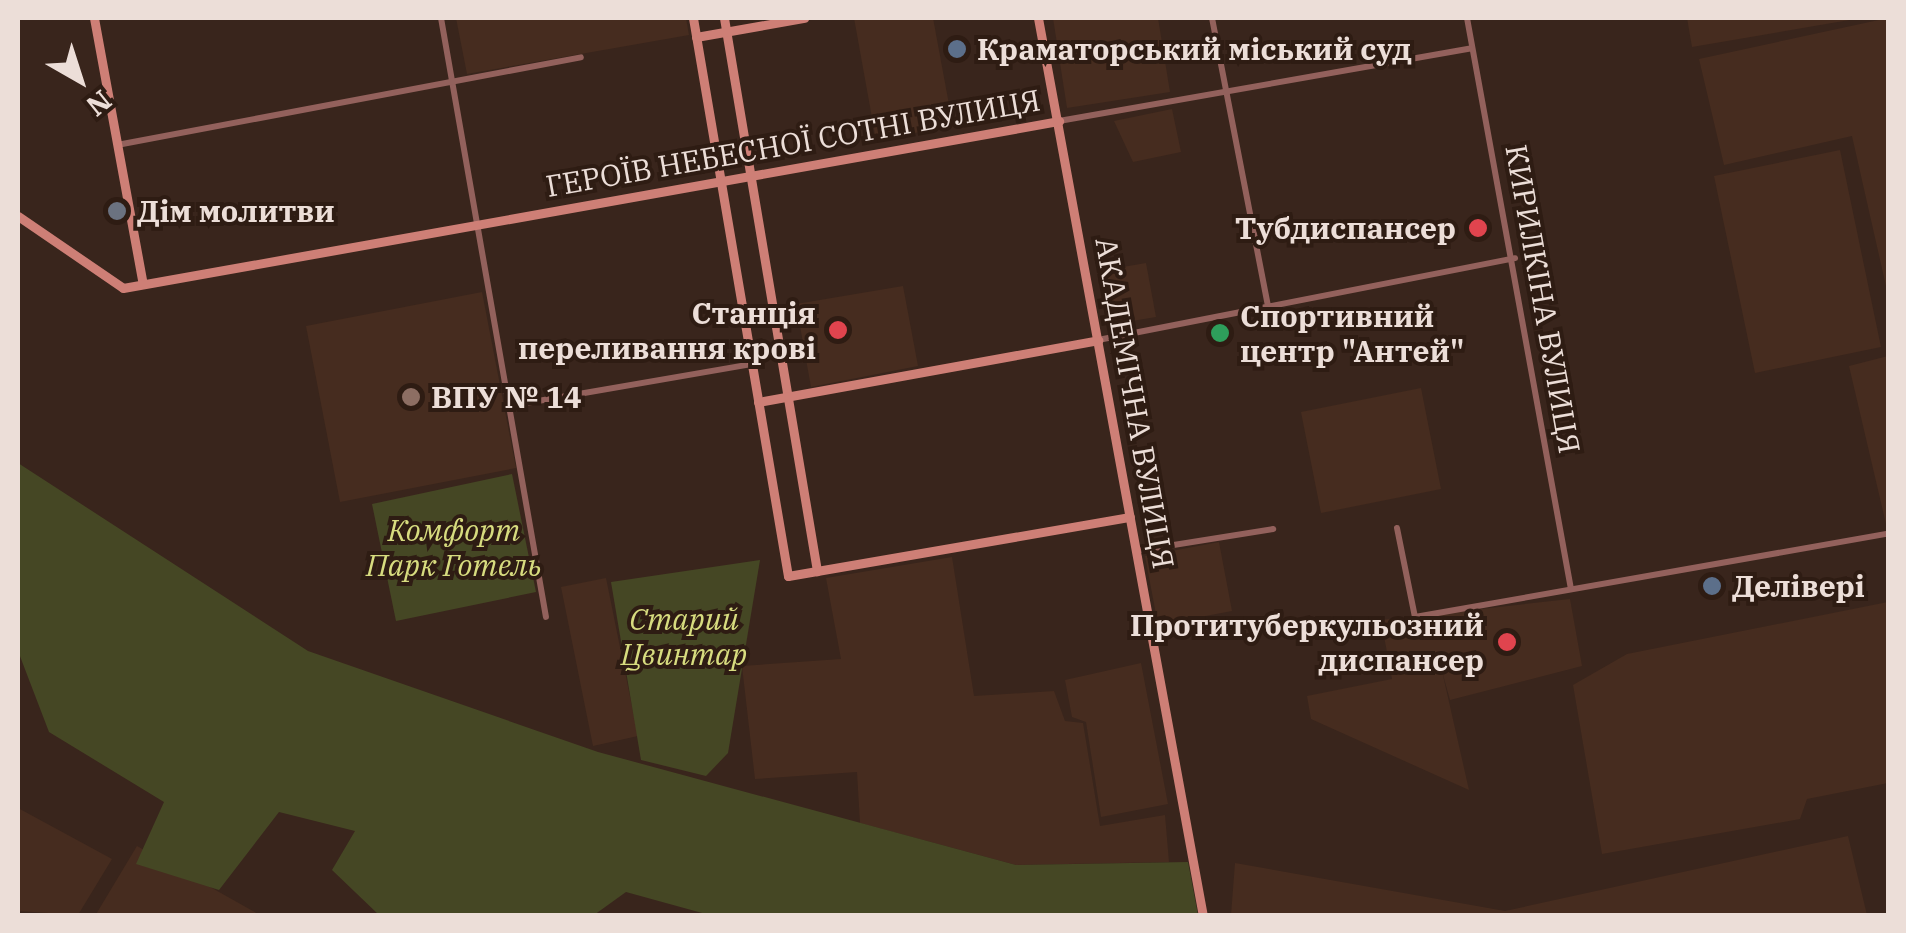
<!DOCTYPE html>
<html>
<head>
<meta charset="utf-8">
<style>
  body { margin:0 }
  #map { position:relative; width:1906px; height:933px; overflow:hidden; background:#39251c; font-family:"IBM Plex Serif",serif }
  div>[style] { position:absolute }
  .built>* { inset:0; background:#462c1f }
  .green>* { inset:0; background:#454724 }
  .street>* { height:6px; margin:-3px; padding:0 3px; transform-origin:3px; border-radius:3px; background:#93615c }
  .secondary>* { height:9px; margin:-4.5px; padding:0 4.5px; transform-origin:4.5px; border-radius:4.5px; background:#ce7f76 }
  .dots>* { width:28px; height:28px; translate:-50% -50%; box-sizing:border-box; border:5px solid #2e1c13; border-radius:50% }
  span { translate:-50% -50%; white-space:nowrap; text-align:center; line-height:1.15; -webkit-text-stroke:8px #2e1c13; paint-order:stroke }
  .poi-label { font-size:30px; color:#ecded8; font-weight:700 }
  .left { translate:0 -50%; text-align:left }
  .right { translate:-100% -50%; text-align:right }
  .street-label { font-size:30px; color:#ecded8 }
  .park-label { font-size:30px; color:#d7dc7f; font-style:italic }
  .frame { position:absolute; inset:0; border:20px solid #ecded8; pointer-events:none }
  .north { position:absolute; left:30px; top:30px; width:100px; height:100px; -webkit-text-stroke:8px #2e1c13; paint-order:stroke; rotate:141deg; font-size:28px; font-weight:700; line-height:40px; text-align:center; color:#ecded8 }
  .north::after { content:''; display:block; margin:auto; width:35px; height:45px; background:#ecded8; clip-path:polygon(50% 0,100% 100%,50% 72%,0 100%) }
</style>
</head>
<body>
<div id="map">
  <div class="built">
    <div style="clip-path:polygon(456px 18px,686px 18px,689px 35px,467px 74px)"></div>
    <div style="clip-path:polygon(854px 18px,933px 18px,953px 126px,876px 140px)"></div>
    <div style="clip-path:polygon(1053px 18px,1158px 18px,1170px 92px,1067px 108px)"></div>
    <div style="clip-path:polygon(1687px 18px,1861px 18px,1692px 47px)"></div>
    <div style="clip-path:polygon(1888px 18px,1888px 295px,1852px 136px,1724px 165px,1699px 59px)"></div>
    <div style="clip-path:polygon(1172px 109px,1181px 152px,1133px 162px,1114px 121px)"></div>
    <div style="clip-path:polygon(1840px 150px,1881px 347px,1755px 373px,1714px 176px)"></div>
    <div style="clip-path:polygon(1146px 263px,1156px 317px,1114px 324px,1105px 270px)"></div>
    <div style="clip-path:polygon(903px 286px,918px 366px,811px 387px,796px 304px)"></div>
    <div style="clip-path:polygon(482px 292px,516px 468px,340px 502px,306px 326px)"></div>
    <div style="clip-path:polygon(1888px 356px,1888px 523px,1886px 524px,1849px 366px)"></div>
    <div style="clip-path:polygon(1421px 388px,1441px 489px,1321px 513px,1301px 412px)"></div>
    <div style="clip-path:polygon(1219px 542px,1232px 611px,1158px 625px,1145px 556px)"></div>
    <div style="clip-path:polygon(952px 557px,974px 696px,1054px 691px,1065px 721px,1083px 723px,1100px 826px,1165px 815px,1169px 862px,1016px 865px,860px 823px,857px 772px,755px 779px,742px 666px,841px 659px,826px 578px)"></div>
    <div style="clip-path:polygon(606px 578px,638px 736px,593px 746px,561px 587px)"></div>
    <div style="clip-path:polygon(1570px 599px,1582px 666px,1450px 700px,1442px 671px,1469px 790px,1311px 719px,1307px 696px,1392px 679px,1381px 620px)"></div>
    <div style="clip-path:polygon(1888px 602px,1888px 783px,1807px 799px,1800px 819px,1602px 854px,1573px 685px,1627px 654px)"></div>
    <div style="clip-path:polygon(1141px 663px,1168px 804px,1101px 817px,1086px 722px,1072px 717px,1065px 680px)"></div>
    <div style="clip-path:polygon(18px 808px,112px 859px,78px 915px,18px 911px)"></div>
    <div style="clip-path:polygon(1848px 836px,1867px 915px,1231px 915px,1235px 863px,1505px 911px)"></div>
    <div style="clip-path:polygon(137px 846px,260px 915px,95px 916px)"></div>
  </div>
  <div class="green">
    <div style="clip-path:polygon(18px 463px,308px 651px,598px 752px,1016px 865px,1188px 862px,1198px 915px,713px 916px,626px 892px,594px 915px,379px 915px,332px 870px,355px 831px,279px 812px,219px 890px,136px 864px,164px 802px,49px 732px,18px 651px)"></div>
    <div style="clip-path:polygon(512px 474px,536px 592px,396px 621px,372px 504px)"></div>
    <div style="clip-path:polygon(760px 560px,728px 753px,706px 776px,641px 760px,611px 582px)"></div>
  </div>
  <div class="street">
    <div style="left:441px;top:18px;width:608px;rotate:80.06deg"></div>
    <div style="left:1212px;top:18px;width:294px;rotate:79deg"></div>
    <div style="left:1467px;top:18px;width:580px;rotate:79.68deg"></div>
    <div style="left:1059px;top:121px;width:419px;rotate:-10deg"></div>
    <div style="left:117px;top:145px;width:472px;rotate:-10.7deg"></div>
    <div style="left:1098px;top:340px;width:425px;rotate:-11.1deg"></div>
    <div style="left:509px;top:406px;width:246px;rotate:-9.8deg"></div>
    <div style="left:1397px;top:528px;width:91px;rotate:78.6deg"></div>
    <div style="left:1415px;top:617px;width:480px;rotate:-10deg"></div>
    <div style="left:1136px;top:551px;width:139px;rotate:-9.1deg"></div>
  </div>
  <div class="secondary">
    <div style="left:94px;top:18px;width:270px;rotate:79.6deg"></div>
    <div style="left:693px;top:18px;width:566px;rotate:80.34deg"></div>
    <div style="left:788px;top:576px;width:347px;rotate:-9.8deg"></div>
    <div style="left:724px;top:18px;width:561px;rotate:80.45deg"></div>
    <div style="left:1038px;top:18px;width:913px;rotate:79.59deg"></div>
    <div style="left:696px;top:37px;width:110px;rotate:-10deg"></div>
    <div style="left:18px;top:216px;width:127px;rotate:34.4deg"></div>
    <div style="left:123px;top:288px;width:951px;rotate:-10.12deg"></div>
    <div style="left:758px;top:402px;width:346px;rotate:-10.3deg"></div>
  </div>
  <div class="dots">
    <div style="left:957px;top:49px;background:#5c6f8a"></div>
    <div style="left:117px;top:211px;background:#6b7280"></div>
    <div style="left:1478px;top:228px;background:#e0444e"></div>
    <div style="left:838px;top:330px;background:#e0444e"></div>
    <div style="left:1220px;top:333px;background:#2e9e5b"></div>
    <div style="left:411px;top:397px;background:#8d6e63"></div>
    <div style="left:1712px;top:586px;background:#5c6f8a"></div>
    <div style="left:1507px;top:642px;background:#e0444e"></div>
  </div>
  <div class="poi-label">
    <span class="left" style="left:977px;top:49px">Краматорський міський суд</span>
    <span class="left" style="left:137px;top:211px">Дім молитви</span>
    <span class="right" style="left:1456px;top:228px">Тубдиспансер</span>
    <span class="right" style="left:816px;top:330px">Станція<br>переливання крові</span>
    <span class="left" style="left:1240px;top:333px">Спортивний<br>центр "Антей"</span>
    <span class="left" style="left:431px;top:397px">ВПУ № 14</span>
    <span class="left" style="left:1732px;top:586px">Делівері</span>
    <span class="right" style="left:1484px;top:642px">Протитуберкульозний<br>диспансер</span>
  </div>
  <div class="street-label">
    <span style="left:793px;top:143px;rotate:-10deg">ГЕРОЇВ НЕБЕСНОЇ СОТНІ ВУЛИЦЯ</span>
    <span style="left:1543px;top:299px;rotate:80deg">КИРИЛКІНА ВУЛИЦЯ</span>
    <span style="left:1135px;top:403px;rotate:80deg">АКАДЕМІЧНА ВУЛИЦЯ</span>
  </div>
  <div class="park-label">
    <span style="left:454px;top:547px">Комфорт<br>Парк Готель</span>
    <span style="left:684px;top:636px">Старий<br>Цвинтар</span>
  </div>
  <div class="frame"></div>
  <div class="north">N</div>
</div>
</body>
</html>
